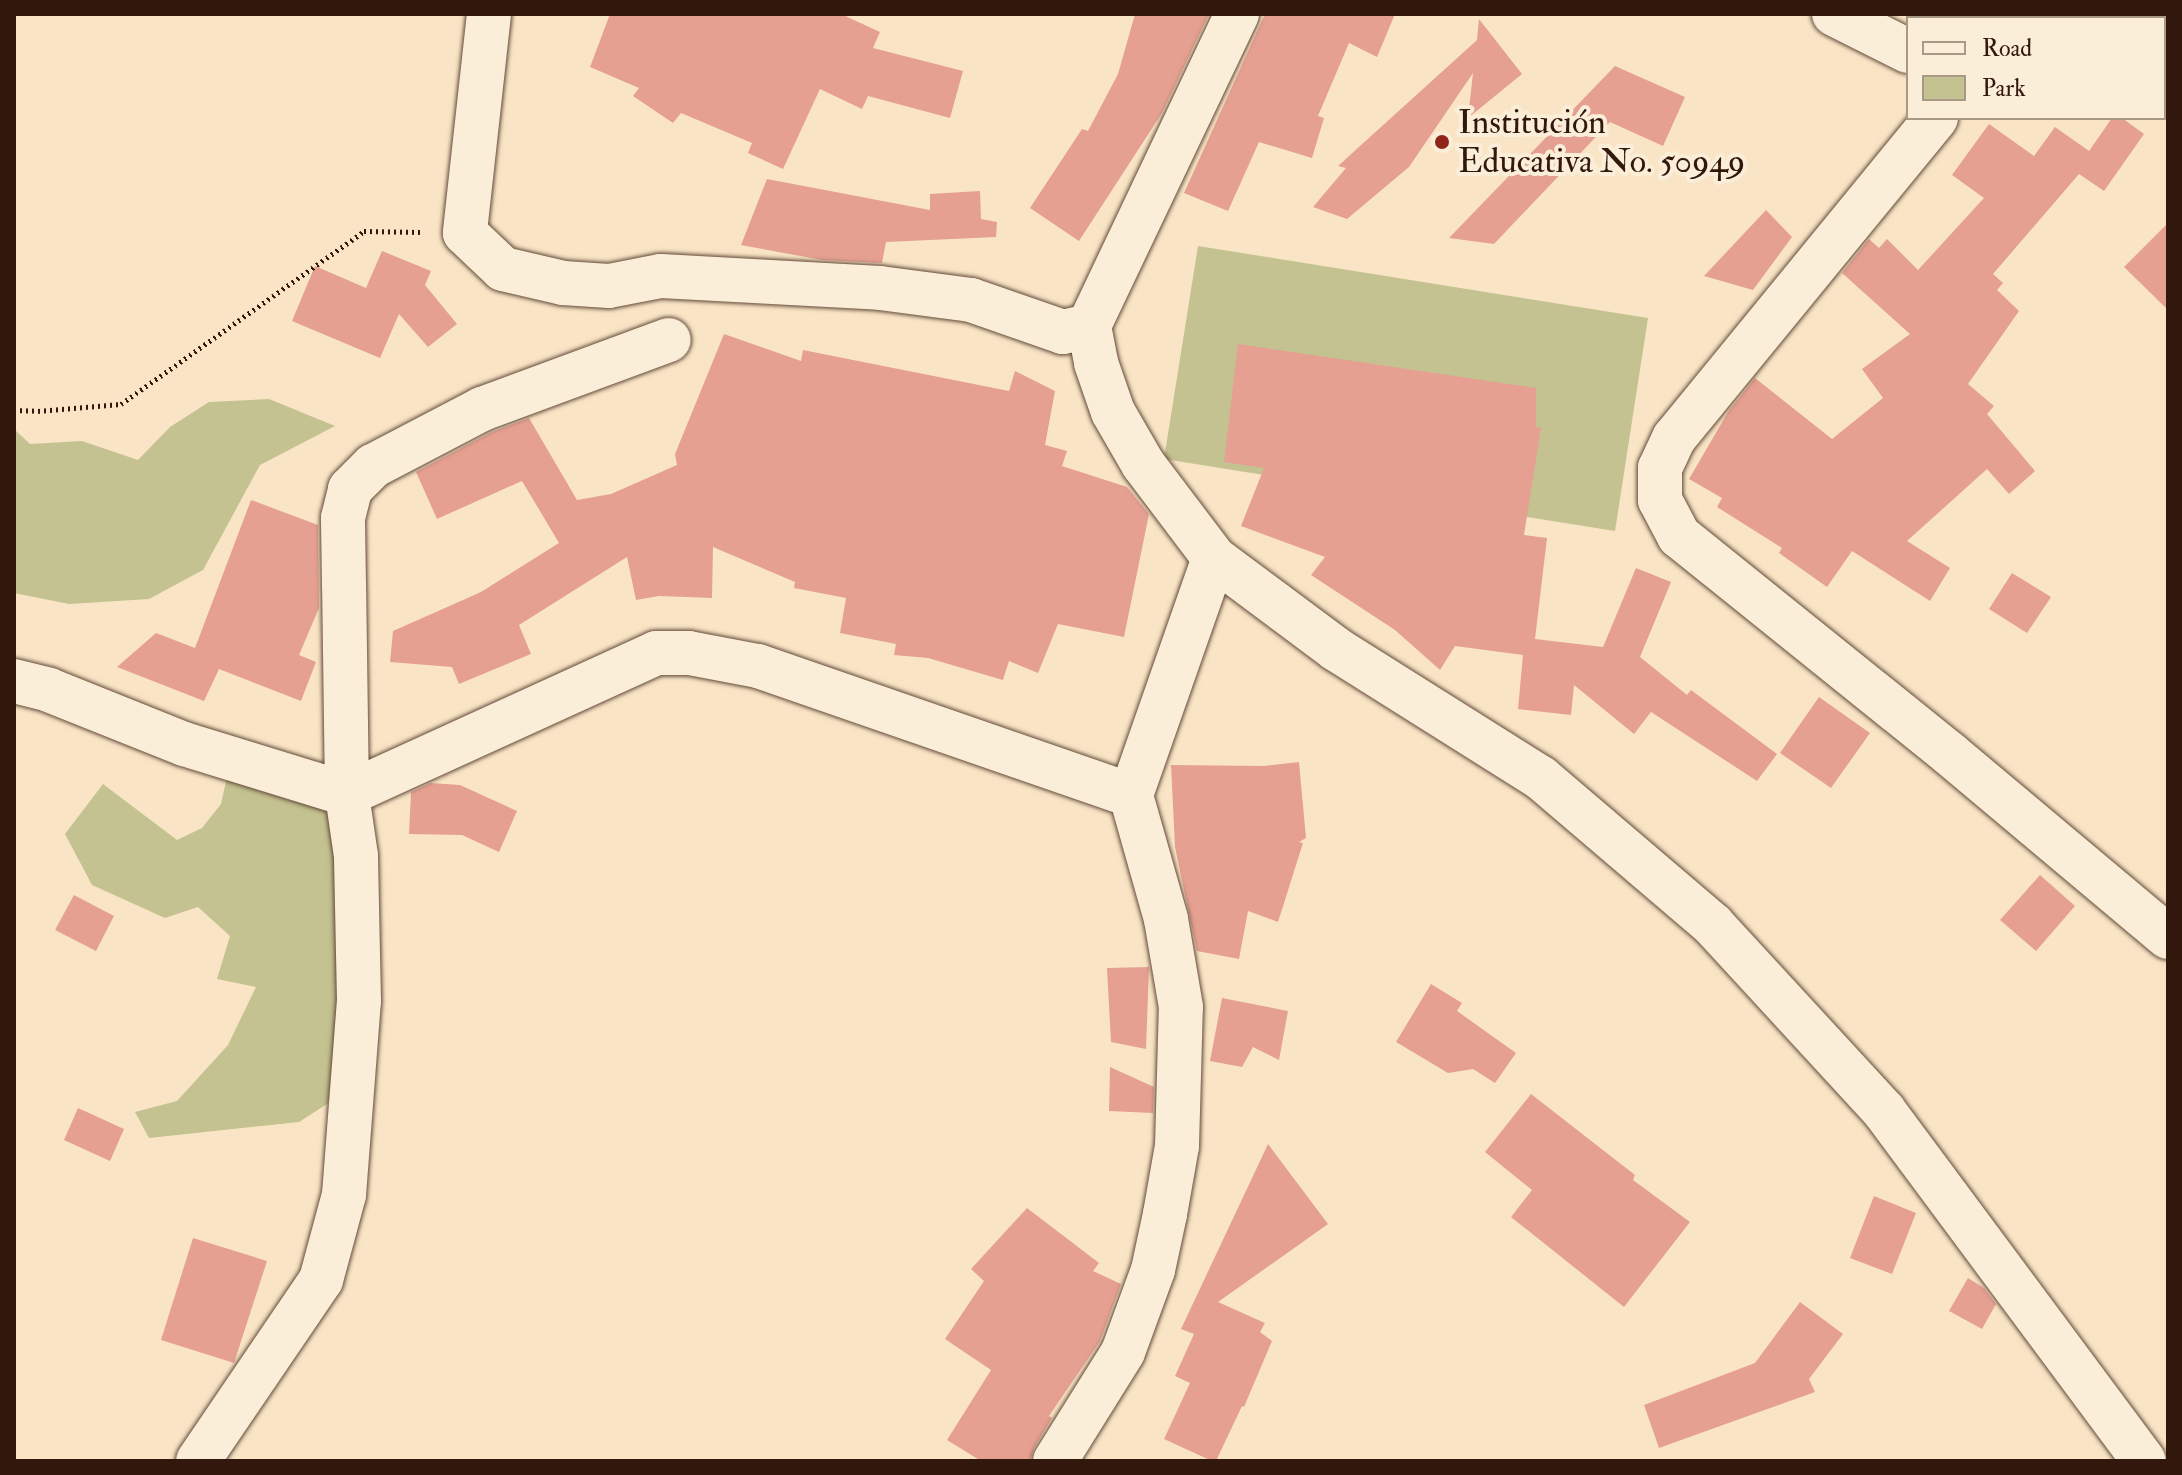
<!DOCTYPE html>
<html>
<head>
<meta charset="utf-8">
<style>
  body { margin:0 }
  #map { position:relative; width:2182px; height:1475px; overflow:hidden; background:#f9e5c5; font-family:"IM FELL Double Pica",serif }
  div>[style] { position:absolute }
  .green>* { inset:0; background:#c4c290 }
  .building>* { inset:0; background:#e6a091 }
  .path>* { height:5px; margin-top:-2.5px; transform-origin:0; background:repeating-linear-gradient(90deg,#31170c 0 2px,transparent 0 6px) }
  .roads { filter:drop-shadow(0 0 2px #634a3a) drop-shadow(0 0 2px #634a3a) }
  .minor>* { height:44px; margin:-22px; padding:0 22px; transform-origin:22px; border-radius:22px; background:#fbeed9 }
  .secondary>* { height:44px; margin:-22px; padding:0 22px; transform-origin:22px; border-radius:22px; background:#fbeed9 }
  .dots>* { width:22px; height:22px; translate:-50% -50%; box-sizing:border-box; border:4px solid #fbeed9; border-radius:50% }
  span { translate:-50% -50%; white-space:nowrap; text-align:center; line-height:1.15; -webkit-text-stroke:8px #fbeed9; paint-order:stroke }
  .poi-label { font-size:34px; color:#31170c }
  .left { translate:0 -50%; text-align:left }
  .frame { position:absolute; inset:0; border:16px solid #31170c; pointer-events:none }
  .legend { position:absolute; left:1906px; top:16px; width:260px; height:104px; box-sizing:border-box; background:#fbeed9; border:2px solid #aa9887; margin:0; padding:10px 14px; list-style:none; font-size:24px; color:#31170c }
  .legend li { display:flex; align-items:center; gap:16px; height:40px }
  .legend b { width:40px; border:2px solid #aa9887 }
</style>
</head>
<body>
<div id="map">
  <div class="green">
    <div style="clip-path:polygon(1198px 246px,1648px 318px,1615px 531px,1164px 459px)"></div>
    <div style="clip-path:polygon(269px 399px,335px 426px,260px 465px,203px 570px,149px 599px,69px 604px,14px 593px,14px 429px,30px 444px,82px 441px,138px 460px,170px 427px,209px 402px)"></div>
    <div style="clip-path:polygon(314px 765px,335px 839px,346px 1068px,327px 1104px,299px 1122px,149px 1138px,135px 1112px,177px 1101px,228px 1045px,256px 987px,217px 979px,230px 936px,198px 907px,165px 918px,92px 885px,65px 834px,103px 784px,177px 840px,202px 828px,221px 804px,229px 768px)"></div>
  </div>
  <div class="building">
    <div style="clip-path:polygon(610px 14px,841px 14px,880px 32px,873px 48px,963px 71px,950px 118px,868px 96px,862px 109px,820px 89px,783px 169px,748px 153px,752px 143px,681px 113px,673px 123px,633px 96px,639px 88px,590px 67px)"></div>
    <div style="clip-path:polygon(1135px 14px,1209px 14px,1162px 113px,1079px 241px,1030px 208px,1082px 129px,1088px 131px,1118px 74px)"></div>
    <div style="clip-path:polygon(1265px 14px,1395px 14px,1377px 57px,1349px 43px,1318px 116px,1324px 118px,1312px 158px,1259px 142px,1228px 211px,1184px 193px)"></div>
    <div style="clip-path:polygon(1479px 19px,1522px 74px,1468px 118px,1473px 73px,1409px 167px,1347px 219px,1313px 207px,1346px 168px,1338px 166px,1477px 40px)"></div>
    <div style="clip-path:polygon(1615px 66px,1685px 97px,1663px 146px,1610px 122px,1494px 244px,1449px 238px)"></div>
    <div style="clip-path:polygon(2112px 118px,2122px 118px,2144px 134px,2104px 191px,2079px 174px,1993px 274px,2003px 283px,1997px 290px,2019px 311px,1968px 384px,1994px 406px,1987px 414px,2035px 471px,2009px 494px,1987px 469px,1907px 541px,1950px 568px,1930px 601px,1852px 551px,1827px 587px,1779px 553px,1782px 548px,1717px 507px,1722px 498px,1689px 479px,1728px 412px,1755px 378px,1832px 439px,1883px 398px,1862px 369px,1910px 334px,1842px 273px,1869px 239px,1879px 248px,1887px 239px,1918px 270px,1984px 198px,1952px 175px,1989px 124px,2034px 156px,2055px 127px,2089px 151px)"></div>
    <div style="clip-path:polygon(767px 179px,930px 210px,930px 194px,980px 191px,981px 219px,997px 222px,996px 237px,886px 242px,882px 263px,822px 260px,741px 245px)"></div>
    <div style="clip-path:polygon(1766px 210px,1792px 237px,1753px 290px,1704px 276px)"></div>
    <div style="clip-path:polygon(2168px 223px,2168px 310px,2124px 267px)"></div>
    <div style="clip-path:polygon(382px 251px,431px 271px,425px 285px,457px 324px,428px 347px,399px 314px,380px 358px,292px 321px,315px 266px,366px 288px)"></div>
    <div style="clip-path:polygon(724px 334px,801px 361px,803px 350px,1009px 391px,1015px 371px,1055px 391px,1045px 445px,1067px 451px,1062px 466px,1127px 487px,1149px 514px,1124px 637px,1058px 624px,1038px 673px,1009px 661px,1003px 680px,928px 658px,894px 655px,896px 644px,840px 633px,846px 598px,794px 588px,795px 582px,713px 547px,712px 598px,659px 596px,636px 600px,627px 557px,519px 625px,531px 654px,459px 684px,452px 667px,390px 662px,393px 631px,481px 592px,559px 543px,522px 481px,437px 519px,416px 472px,492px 432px,529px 418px,577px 500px,611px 494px,677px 465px,675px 454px)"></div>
    <div style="clip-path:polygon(1238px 344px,1536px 388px,1536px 427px,1541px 428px,1524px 535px,1547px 538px,1535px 639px,1603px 647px,1636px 568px,1671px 582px,1640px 657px,1687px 695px,1691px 690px,1777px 754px,1757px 781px,1651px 712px,1634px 734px,1574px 685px,1571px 715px,1518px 709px,1523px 655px,1455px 646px,1440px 670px,1395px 630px,1311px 575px,1325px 557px,1241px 526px,1264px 468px,1224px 462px)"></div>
    <div style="clip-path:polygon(251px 500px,318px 525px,319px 608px,299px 655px,316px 662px,301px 701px,219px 669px,204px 701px,117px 667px,156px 633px,195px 648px)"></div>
    <div style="clip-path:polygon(2012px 573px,2051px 597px,2027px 633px,1989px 609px)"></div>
    <div style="clip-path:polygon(1819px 697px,1870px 733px,1831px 788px,1780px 753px)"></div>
    <div style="clip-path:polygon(1299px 762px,1306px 838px,1299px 842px,1303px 843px,1278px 922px,1248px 911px,1239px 959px,1197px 951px,1175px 847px,1171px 765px,1264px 766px)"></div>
    <div style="clip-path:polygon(431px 783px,460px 785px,517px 811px,499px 852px,462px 835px,409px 834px,411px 792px)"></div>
    <div style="clip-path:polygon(2040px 875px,2075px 906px,2036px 951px,2000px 920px)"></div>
    <div style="clip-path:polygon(74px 895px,114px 916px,96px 951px,55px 930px)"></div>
    <div style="clip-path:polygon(1149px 967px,1146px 1049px,1111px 1042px,1107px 968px)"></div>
    <div style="clip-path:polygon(1431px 984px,1462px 1003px,1457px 1011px,1516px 1053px,1495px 1083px,1473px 1069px,1448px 1073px,1396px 1042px)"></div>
    <div style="clip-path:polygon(1222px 998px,1288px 1011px,1279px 1060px,1253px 1047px,1242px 1067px,1210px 1061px)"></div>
    <div style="clip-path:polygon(1110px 1067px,1154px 1087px,1153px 1113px,1109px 1111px)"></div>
    <div style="clip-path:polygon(1531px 1094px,1635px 1175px,1633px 1180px,1690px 1222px,1624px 1307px,1511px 1217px,1532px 1190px,1485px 1152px)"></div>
    <div style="clip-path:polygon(78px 1108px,124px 1129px,110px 1161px,64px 1140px)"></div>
    <div style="clip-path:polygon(1268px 1144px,1328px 1224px,1218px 1302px,1265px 1323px,1260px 1332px,1272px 1341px,1244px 1407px,1242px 1406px,1216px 1461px,1212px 1461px,1164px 1439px,1190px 1383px,1175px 1376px,1194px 1334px,1181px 1329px)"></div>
    <div style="clip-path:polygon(1874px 1196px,1916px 1213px,1892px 1274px,1850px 1258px)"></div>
    <div style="clip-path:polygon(1027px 1208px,1099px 1263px,1093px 1271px,1121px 1284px,1100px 1341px,1049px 1416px,1052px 1418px,1034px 1448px,1030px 1461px,981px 1461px,947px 1440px,991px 1370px,945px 1339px,984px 1281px,971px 1269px)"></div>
    <div style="clip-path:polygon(193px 1238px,267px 1261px,234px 1363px,161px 1340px)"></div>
    <div style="clip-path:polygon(1968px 1278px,1984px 1288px,1996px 1304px,1982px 1329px,1949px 1311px)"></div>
    <div style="clip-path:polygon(1800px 1302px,1843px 1334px,1809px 1379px,1815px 1392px,1659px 1448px,1644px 1405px,1755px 1363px)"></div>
  </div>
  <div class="path">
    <div style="left:14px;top:410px;width:24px;rotate:2deg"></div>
    <div style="left:38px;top:411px;width:83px;rotate:-4.8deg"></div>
    <div style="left:121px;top:404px;width:298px;rotate:-35.4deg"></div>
    <div style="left:364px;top:231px;width:57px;rotate:1deg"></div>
  </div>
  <div class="roads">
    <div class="minor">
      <div style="left:489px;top:14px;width:220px;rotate:96.3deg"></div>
      <div style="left:465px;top:233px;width:52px;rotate:43.5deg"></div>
      <div style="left:503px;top:269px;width:62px;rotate:13.1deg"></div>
      <div style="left:563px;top:283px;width:46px;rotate:3.7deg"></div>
      <div style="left:609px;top:286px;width:53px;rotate:-10.9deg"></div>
      <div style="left:661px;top:276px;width:219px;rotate:3.1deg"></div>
      <div style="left:880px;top:288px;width:92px;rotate:7.5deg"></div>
      <div style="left:971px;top:300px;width:97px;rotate:19.2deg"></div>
      <div style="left:1063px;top:332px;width:27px;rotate:-13deg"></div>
      <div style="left:1834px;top:14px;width:83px;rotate:26.6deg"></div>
      <div style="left:2086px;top:14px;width:8px;rotate:30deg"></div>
      <div style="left:2023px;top:18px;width:13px;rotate:-18deg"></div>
      <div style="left:2164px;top:61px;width:5px;rotate:37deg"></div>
      <div style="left:1936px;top:118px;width:414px;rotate:129.3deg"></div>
      <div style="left:1674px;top:438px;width:33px;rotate:115deg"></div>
      <div style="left:1660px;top:468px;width:32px;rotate:90deg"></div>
      <div style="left:1660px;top:500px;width:41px;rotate:62.2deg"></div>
      <div style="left:1679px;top:536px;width:348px;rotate:38.8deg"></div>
      <div style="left:1950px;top:754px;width:285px;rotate:40deg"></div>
      <div style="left:14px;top:681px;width:36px;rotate:14deg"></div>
      <div style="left:49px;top:690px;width:145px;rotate:21.8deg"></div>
      <div style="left:184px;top:744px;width:170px;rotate:17.1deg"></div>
      <div style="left:347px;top:794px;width:340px;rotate:-24.5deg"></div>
      <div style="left:656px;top:653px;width:33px"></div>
      <div style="left:689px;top:653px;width:70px;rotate:10.7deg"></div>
      <div style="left:758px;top:666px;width:395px;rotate:19.1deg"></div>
      <div style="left:198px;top:1461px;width:219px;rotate:-55.8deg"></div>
      <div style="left:321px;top:1280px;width:88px;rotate:-74.9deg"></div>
      <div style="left:344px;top:1195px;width:195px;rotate:-85.6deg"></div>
      <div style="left:359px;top:1001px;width:145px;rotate:-91.2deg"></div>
      <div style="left:356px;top:856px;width:63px;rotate:-98.3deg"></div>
      <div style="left:347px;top:794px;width:209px;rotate:-90.8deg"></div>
      <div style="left:344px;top:585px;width:67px;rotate:-90.9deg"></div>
      <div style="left:343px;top:518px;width:30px;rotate:-76deg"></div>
      <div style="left:350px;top:489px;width:33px;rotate:-45deg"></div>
      <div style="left:373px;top:466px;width:123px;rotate:-27.6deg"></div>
      <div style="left:482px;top:409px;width:199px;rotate:-20.3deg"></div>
      <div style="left:1055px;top:1461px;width:128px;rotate:-58deg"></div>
      <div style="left:1123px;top:1352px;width:87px;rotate:-69.9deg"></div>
      <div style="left:1153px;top:1270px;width:57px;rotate:-77.9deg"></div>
      <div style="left:1165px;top:1214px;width:69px;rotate:-80deg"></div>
      <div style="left:1177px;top:1146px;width:139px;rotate:-88.4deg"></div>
      <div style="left:1181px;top:1007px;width:89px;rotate:-99.7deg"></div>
      <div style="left:1166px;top:919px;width:129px;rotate:-105.8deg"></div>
      <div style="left:1131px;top:795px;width:251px;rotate:-70.7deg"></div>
    </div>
    <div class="secondary">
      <div style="left:1237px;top:14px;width:345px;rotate:115.4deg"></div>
      <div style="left:1089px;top:326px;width:38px;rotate:79deg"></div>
      <div style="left:1096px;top:363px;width:52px;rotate:70.9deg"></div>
      <div style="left:1113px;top:412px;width:60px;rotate:60deg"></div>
      <div style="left:1143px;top:464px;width:118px;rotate:52.9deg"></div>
      <div style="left:1214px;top:558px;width:152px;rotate:36.7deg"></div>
      <div style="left:1336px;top:649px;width:242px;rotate:32.2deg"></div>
      <div style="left:1541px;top:778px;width:226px;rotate:40.5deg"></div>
      <div style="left:1713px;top:925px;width:253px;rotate:47.4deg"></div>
      <div style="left:1884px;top:1111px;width:436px;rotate:53.4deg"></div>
    </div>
  </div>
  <div class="dots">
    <div style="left:1442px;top:142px;background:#8f2418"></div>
  </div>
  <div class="poi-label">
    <span class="left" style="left:1458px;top:142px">Institución<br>Educativa No. 50949</span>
  </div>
  <div class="frame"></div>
  <ul class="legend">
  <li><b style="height:10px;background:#fbeed9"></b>Road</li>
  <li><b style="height:22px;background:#c4c290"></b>Park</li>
  </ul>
</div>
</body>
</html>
